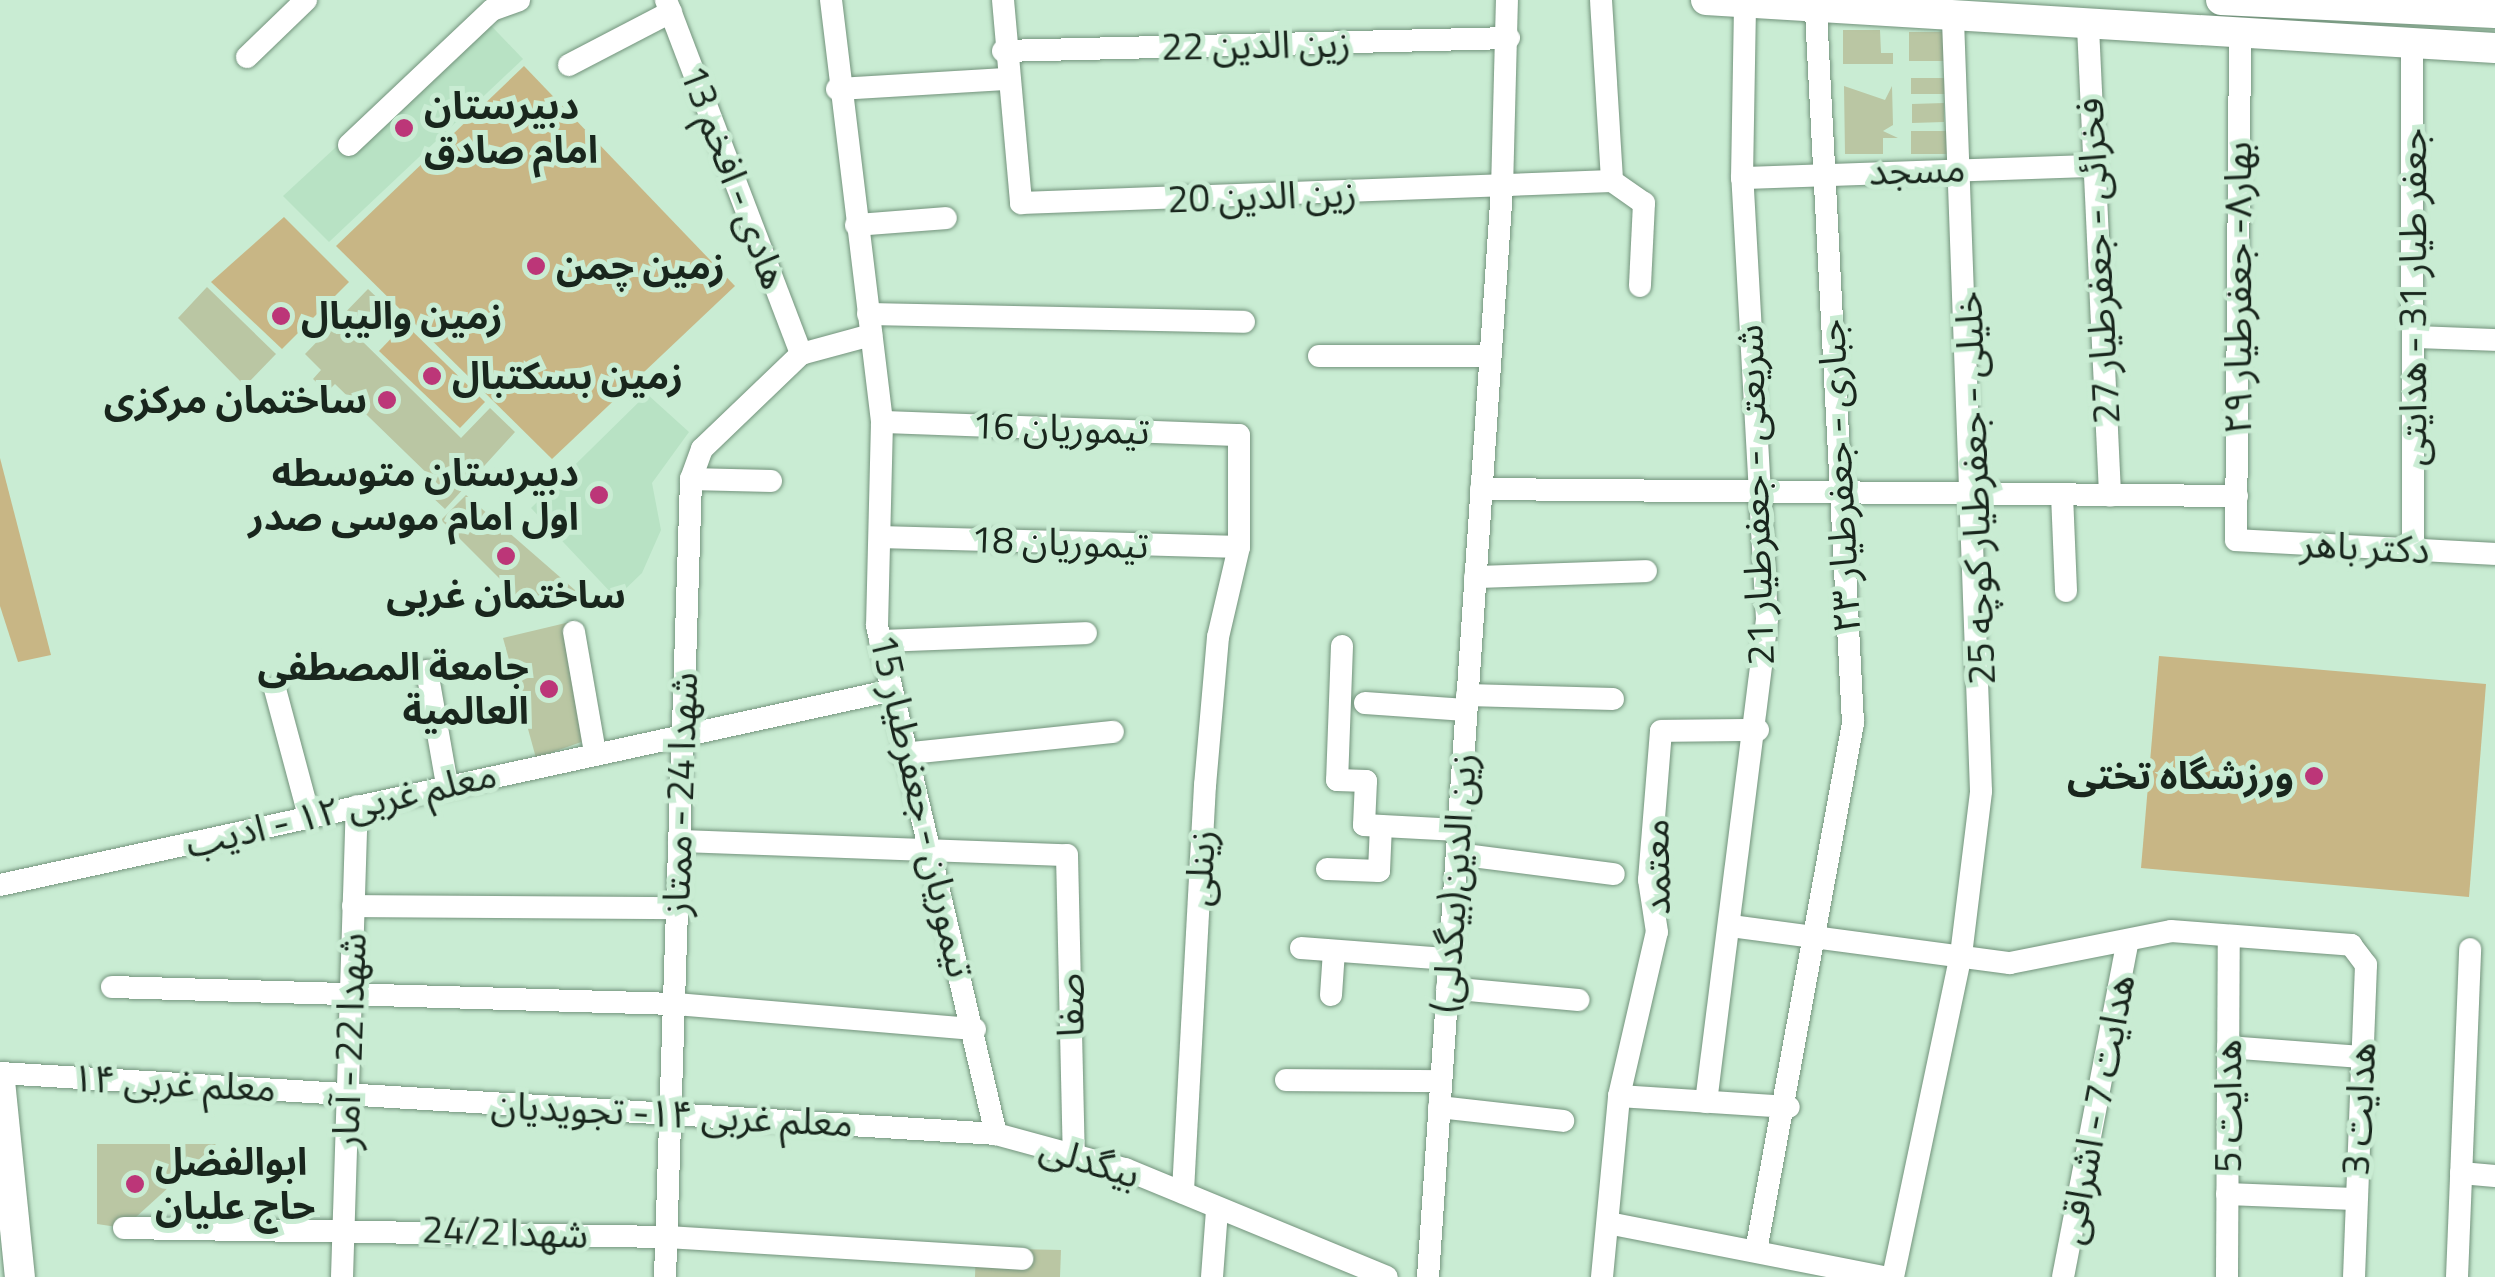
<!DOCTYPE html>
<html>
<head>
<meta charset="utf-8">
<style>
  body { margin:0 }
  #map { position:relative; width:2495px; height:1277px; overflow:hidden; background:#c9ecd3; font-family:"Titillium Web","Noto Sans Arabic",sans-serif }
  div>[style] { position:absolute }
  .built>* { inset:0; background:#b8e2c4 }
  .green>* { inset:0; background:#c8b685 }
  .building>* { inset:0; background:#bac6a3 }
  .roads { filter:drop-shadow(0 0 2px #73937c) drop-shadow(0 0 2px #73937c) }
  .minor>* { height:22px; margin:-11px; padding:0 11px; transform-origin:11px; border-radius:11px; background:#fff }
  .major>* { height:30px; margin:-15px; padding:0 15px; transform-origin:15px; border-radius:15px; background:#fff }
  .dots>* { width:28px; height:28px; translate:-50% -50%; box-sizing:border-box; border:5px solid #c9ecd3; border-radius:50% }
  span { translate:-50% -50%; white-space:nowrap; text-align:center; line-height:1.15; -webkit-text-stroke:10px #c9ecd3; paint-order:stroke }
  .street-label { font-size:38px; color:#19261d }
  .poi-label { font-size:38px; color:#19261d; font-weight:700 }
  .left { translate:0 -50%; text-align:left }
  .right { translate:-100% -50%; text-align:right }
</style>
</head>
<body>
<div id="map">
  <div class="built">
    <div style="clip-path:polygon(480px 14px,523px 59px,329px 242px,283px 196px)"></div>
    <div style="clip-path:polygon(647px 394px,689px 432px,652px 483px,661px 530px,642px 573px,616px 598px,531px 508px)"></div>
  </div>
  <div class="green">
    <div style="clip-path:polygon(524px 66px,735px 286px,552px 459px,336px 246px)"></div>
    <div style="clip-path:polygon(284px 217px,349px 282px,282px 349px,211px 282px)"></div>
    <div style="clip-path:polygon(405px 324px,485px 402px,460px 428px,379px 351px)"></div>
    <div style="clip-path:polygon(0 458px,51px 655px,18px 662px,0 606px)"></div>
    <div style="clip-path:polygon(2159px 656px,2486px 684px,2469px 897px,2141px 868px)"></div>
  </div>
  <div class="building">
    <div style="clip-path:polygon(1843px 30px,1880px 30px,1881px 53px,1893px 53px,1893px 64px,1843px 64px)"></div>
    <div style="clip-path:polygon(1909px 32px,1948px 32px,1948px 61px,1909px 61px)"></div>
    <div style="clip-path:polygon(1911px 78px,1947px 78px,1948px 94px,1911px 94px)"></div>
    <div style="clip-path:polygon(1844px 86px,1885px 100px,1892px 86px,1893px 125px,1883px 131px,1898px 138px,1883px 138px,1883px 154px,1845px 154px)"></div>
    <div style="clip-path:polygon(1944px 103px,1944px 122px,1912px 123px,1912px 104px)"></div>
    <div style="clip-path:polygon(1911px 131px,1948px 131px,1948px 154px,1911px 154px)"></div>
    <div style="clip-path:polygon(207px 287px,276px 354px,245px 386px,178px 318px)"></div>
    <div style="clip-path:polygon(368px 289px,390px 310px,361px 340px,461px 438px,490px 408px,515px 432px,445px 509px,431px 496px,440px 486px,335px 384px,327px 392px,313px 379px,321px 370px,305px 354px)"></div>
    <div style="clip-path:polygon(466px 495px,576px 591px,521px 600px,441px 520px)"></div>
    <div style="clip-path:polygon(570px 622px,590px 739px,536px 758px,503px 638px)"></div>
    <div style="clip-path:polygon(97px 1144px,216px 1144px,124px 1228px,97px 1224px)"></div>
    <div style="clip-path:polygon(976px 1248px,1061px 1250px,1060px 1277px,975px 1277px)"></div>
  </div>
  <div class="roads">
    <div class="minor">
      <div style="left:666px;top:0;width:379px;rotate:69.1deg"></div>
      <div style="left:831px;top:0;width:425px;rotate:83.1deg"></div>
      <div style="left:882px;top:422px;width:204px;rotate:91.4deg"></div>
      <div style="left:877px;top:626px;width:522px;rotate:76.82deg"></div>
      <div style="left:1003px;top:0;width:204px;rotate:84.9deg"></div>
      <div style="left:1021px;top:203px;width:591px;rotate:-2.13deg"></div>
      <div style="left:1612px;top:181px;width:39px;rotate:35deg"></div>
      <div style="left:1644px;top:203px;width:83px;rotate:92.8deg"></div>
      <div style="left:1601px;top:0;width:181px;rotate:86.5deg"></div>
      <div style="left:2088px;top:27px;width:469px;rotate:87.3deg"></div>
      <div style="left:2240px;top:35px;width:505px;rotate:90.45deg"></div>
      <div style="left:2236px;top:540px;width:259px;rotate:3.1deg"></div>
      <div style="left:2412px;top:44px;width:506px;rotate:89.89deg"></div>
      <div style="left:1003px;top:51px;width:506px;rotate:-1.47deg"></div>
      <div style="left:247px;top:57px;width:82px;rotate:-44deg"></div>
      <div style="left:569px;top:65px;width:115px;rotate:-27.5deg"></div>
      <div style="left:837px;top:89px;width:170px;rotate:-3.4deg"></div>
      <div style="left:349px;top:145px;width:197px;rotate:-43.4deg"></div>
      <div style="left:492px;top:10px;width:29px;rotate:-20deg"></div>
      <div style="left:1742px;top:178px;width:350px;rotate:-2deg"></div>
      <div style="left:856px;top:225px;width:90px;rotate:-4.4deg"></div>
      <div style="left:868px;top:314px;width:376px;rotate:1.2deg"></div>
      <div style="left:2414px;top:337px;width:81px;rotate:2.1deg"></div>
      <div style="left:1319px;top:356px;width:171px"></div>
      <div style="left:882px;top:422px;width:357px;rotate:2.1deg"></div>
      <div style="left:1239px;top:435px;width:112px;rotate:90deg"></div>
      <div style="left:1239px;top:547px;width:92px;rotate:103.1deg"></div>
      <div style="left:1218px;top:637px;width:149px;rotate:95deg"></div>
      <div style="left:1205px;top:785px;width:408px;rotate:93.1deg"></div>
      <div style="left:691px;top:479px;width:80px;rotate:1.4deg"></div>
      <div style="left:1481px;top:489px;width:756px;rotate:0.53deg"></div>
      <div style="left:2062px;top:495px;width:96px;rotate:87.6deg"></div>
      <div style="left:881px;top:537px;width:358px;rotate:1.6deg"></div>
      <div style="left:1475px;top:577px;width:171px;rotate:-2deg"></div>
      <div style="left:574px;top:632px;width:122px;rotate:80.1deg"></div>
      <div style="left:880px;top:641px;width:206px;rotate:-2.2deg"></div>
      <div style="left:1342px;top:646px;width:134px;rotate:92.1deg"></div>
      <div style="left:1337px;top:780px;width:29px;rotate:2deg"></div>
      <div style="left:1366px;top:781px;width:44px;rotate:92.6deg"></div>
      <div style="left:1364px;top:825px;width:94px;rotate:3deg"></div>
      <div style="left:427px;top:671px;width:116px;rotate:80deg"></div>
      <div style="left:275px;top:689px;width:131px;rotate:75deg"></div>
      <div style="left:1467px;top:695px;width:146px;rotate:1.6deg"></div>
      <div style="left:1365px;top:703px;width:101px;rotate:4deg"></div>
      <div style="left:902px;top:754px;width:212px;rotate:-6deg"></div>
      <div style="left:679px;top:841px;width:388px;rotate:2.1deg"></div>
      <div style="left:1067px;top:855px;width:300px;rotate:88.7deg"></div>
      <div style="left:1457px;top:854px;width:158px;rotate:7.3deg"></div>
      <div style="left:1327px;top:869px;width:52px;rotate:2.2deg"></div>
      <div style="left:1379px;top:871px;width:45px;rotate:-87.5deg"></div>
      <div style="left:0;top:885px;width:909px;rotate:-12.32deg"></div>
      <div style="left:353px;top:906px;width:324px;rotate:0.4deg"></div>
      <div style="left:1731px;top:926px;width:281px;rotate:7.6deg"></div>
      <div style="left:2010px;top:963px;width:164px;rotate:-11.2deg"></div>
      <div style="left:2171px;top:931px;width:181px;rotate:4.4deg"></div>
      <div style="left:2351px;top:945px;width:25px;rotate:53deg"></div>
      <div style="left:2366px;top:965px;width:312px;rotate:92.2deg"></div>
      <div style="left:1301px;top:948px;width:148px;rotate:4.3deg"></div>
      <div style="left:112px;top:987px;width:563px;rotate:1.73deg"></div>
      <div style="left:675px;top:1004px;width:301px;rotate:4.8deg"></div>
      <div style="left:1447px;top:988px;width:132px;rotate:5.2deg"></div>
      <div style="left:1331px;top:995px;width:44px;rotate:-86.1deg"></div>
      <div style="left:2228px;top:1047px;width:133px;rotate:4.3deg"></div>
      <div style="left:0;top:1073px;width:998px;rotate:3.5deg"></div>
      <div style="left:996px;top:1134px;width:134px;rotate:15.2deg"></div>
      <div style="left:1125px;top:1169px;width:283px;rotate:22.4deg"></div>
      <div style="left:1286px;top:1080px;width:155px;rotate:0.4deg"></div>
      <div style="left:1619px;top:1096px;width:170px;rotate:3.7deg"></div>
      <div style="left:1706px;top:1102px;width:487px;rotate:-82.8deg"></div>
      <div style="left:1767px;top:619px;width:442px;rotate:-93.2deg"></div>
      <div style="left:1742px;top:178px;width:173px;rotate:-89deg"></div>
      <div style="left:1439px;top:1107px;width:125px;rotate:6.4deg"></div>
      <div style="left:2461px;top:1173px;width:34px;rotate:5deg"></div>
      <div style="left:2227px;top:1194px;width:127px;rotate:2.3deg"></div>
      <div style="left:1608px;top:1223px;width:280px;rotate:11.1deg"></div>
      <div style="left:124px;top:1228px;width:542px;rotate:0.95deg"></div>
      <div style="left:666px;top:1237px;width:357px;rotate:3.5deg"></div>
      <div style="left:1756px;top:1251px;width:537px;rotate:-79.59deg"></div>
      <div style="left:1853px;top:723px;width:711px;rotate:-92.98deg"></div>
      <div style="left:342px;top:1277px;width:471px;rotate:-88.2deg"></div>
      <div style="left:665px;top:1277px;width:798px;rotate:-88.13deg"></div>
      <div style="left:691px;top:479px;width:32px;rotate:-70deg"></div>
      <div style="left:702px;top:449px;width:137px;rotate:-43.8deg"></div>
      <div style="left:801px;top:354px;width:73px;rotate:-15.2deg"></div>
      <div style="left:1212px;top:1277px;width:67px;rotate:-85.7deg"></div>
      <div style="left:1428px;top:1277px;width:1091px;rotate:-86.11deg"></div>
      <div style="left:1502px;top:189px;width:189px;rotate:-88.5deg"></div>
      <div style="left:1602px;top:1277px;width:182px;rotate:-84.6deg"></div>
      <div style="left:1619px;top:1096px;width:168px;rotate:-77deg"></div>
      <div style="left:1657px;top:932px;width:53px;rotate:-98.7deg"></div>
      <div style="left:1649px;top:880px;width:149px;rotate:-85.4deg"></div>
      <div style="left:1661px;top:731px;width:97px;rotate:-0.6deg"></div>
      <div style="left:1893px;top:1277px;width:329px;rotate:-78.1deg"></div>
      <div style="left:1961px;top:955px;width:165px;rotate:-83deg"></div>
      <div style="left:1981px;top:791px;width:772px;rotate:-92.08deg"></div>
      <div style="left:2063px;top:1277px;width:342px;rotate:-79.1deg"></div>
      <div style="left:2227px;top:1277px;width:341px;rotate:-89.7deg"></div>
      <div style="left:2457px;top:1277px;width:328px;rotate:-87.7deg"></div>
    </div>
    <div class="major">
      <div style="left:1706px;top:0;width:790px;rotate:3.48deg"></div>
      <div style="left:2221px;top:0;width:274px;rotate:2.7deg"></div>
      <div style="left:0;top:1081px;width:197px;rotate:84.2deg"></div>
    </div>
  </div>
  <div class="dots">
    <div style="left:404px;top:128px;background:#bc3678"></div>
    <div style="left:536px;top:266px;background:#bc3678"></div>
    <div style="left:281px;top:316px;background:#bc3678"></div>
    <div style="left:432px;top:376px;background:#bc3678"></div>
    <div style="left:387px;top:400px;background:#bc3678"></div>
    <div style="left:599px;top:495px;background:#bc3678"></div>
    <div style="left:506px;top:556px;background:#bc3678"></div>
    <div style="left:549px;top:689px;background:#bc3678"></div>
    <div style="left:2314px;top:776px;background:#bc3678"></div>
    <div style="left:135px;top:1184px;background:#bc3678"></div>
  </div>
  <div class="street-label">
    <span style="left:1256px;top:45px;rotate:-1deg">زین الدین 22</span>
    <span style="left:1917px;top:170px;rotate:-2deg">مسجد</span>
    <span style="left:734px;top:177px;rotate:69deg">هادی - افخم 13</span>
    <span style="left:1262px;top:196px;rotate:-2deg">زین الدین 20</span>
    <span style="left:2098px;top:261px;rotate:-93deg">فخرائی - جعفرطیار 27</span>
    <span style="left:2238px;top:288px;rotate:-90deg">بهار۸- جعفرطیار ۲۹</span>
    <span style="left:2413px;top:297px;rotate:-90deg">جعفر طیار 31 - هدایتی</span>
    <span style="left:1061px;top:428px;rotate:2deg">تیموریان 16</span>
    <span style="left:1839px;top:476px;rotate:-93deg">جباری - جعفرطیار ۲۳</span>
    <span style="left:1975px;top:488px;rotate:-92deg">خلیلی - جعفرطیار کوچه 25</span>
    <span style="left:1755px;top:495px;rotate:-92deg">شریعتی - جعفرطیار 21</span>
    <span style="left:1060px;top:542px;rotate:2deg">تیموریان 18</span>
    <span style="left:2365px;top:547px;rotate:3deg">دکتر باهر</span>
    <span style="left:680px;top:794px;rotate:-88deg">شهدا 24 - ممتاز</span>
    <span style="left:922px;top:806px;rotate:77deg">تیموریان - جعفرطیار 15</span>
    <span style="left:341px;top:809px;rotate:-13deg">معلم غربی ۱۲ - ادیب</span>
    <span style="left:1656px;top:867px;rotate:-91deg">معتمد</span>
    <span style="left:1200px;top:868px;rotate:-87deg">زینلی</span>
    <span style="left:1454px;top:883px;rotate:-86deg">زین الدین(بیگدلی)</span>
    <span style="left:1070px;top:1005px;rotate:-91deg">صفا</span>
    <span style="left:349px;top:1041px;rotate:-88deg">شهدا 22 - آمار</span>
    <span style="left:174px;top:1083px;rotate:3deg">معلم غربی ۱۴</span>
    <span style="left:2228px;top:1106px;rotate:-90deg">هدایت 5</span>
    <span style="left:2096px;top:1109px;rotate:-79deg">هدایت 7 - اشراقی</span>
    <span style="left:2359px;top:1109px;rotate:-87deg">هدایت 3</span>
    <span style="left:672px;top:1114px;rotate:3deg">معلم غربی ۱۴- تجویدیان</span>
    <span style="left:1090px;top:1161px;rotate:17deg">بیگدلی</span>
    <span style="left:505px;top:1232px;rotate:2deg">شهدا 24/2</span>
  </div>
  <div class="poi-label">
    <span class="left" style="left:424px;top:128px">دبیرستان<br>امام صادق</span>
    <span class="left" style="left:556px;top:266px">زمین چمن</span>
    <span class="left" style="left:301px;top:316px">زمین والیبال</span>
    <span class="left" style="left:452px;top:376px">زمین بسکتبال</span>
    <span class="right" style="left:367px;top:400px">ساختمان مرکزی</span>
    <span class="right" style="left:579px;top:495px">دبیرستان متوسطه<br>اول امام موسی صدر</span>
    <span style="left:506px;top:595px">ساختمان غربی</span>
    <span class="right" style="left:529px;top:689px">جامعة المصطفی<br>العالمیة</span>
    <span class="right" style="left:2294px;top:776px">ورزشگاه تختی</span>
    <span class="left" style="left:155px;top:1184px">ابوالفضل<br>حاج علیان</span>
  </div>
</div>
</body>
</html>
